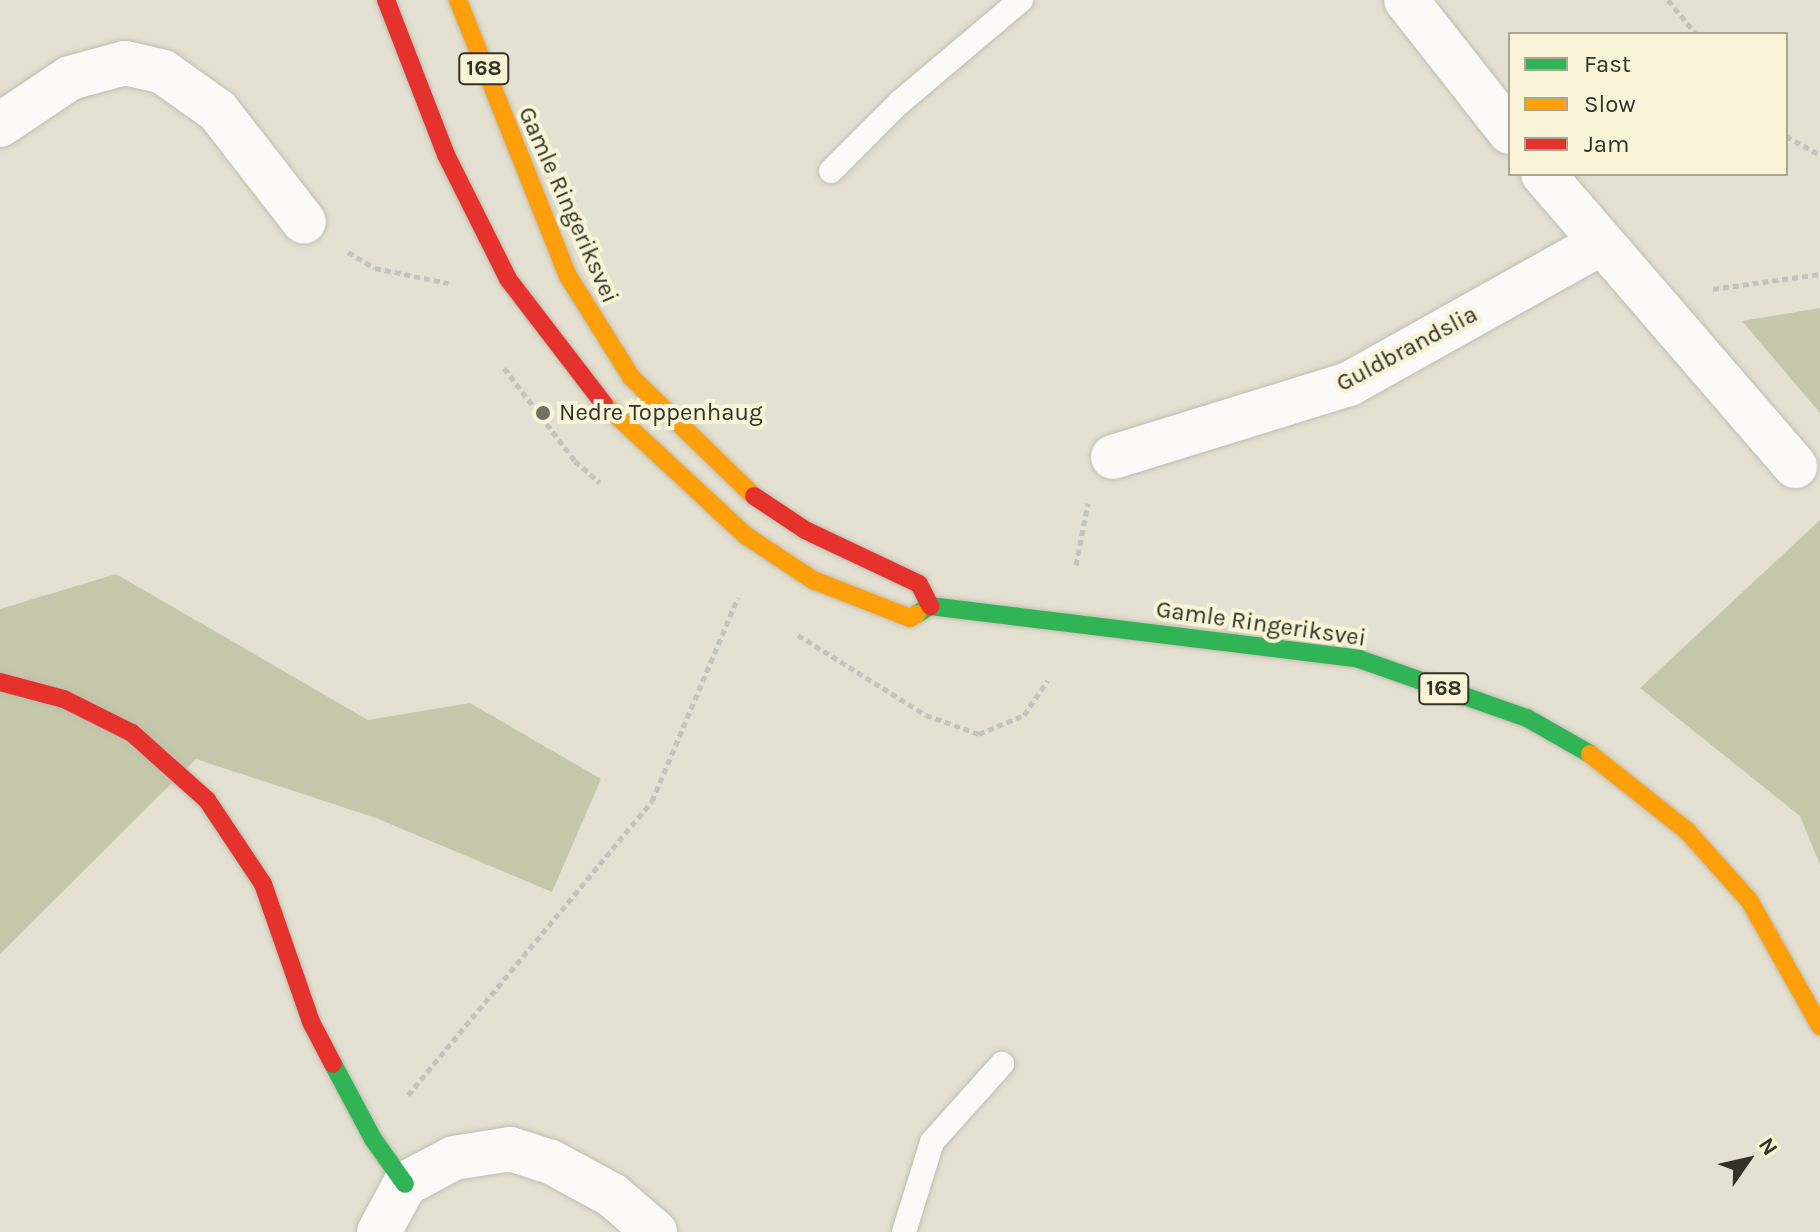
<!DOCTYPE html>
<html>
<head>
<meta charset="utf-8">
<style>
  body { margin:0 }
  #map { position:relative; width:1820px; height:1232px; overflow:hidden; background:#e4e1d2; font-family:Karla,sans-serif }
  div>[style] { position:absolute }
  .forest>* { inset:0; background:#c4c7a9 }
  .path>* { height:5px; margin-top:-2.5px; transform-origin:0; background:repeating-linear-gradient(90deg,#c4c3bd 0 6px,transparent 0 10px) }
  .roads { filter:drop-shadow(0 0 2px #bfbdb0) drop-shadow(0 0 2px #bfbdb0) }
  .lane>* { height:24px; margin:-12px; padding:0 12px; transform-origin:12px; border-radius:12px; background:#fbfaf8 }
  .street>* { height:44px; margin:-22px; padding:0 22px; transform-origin:22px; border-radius:22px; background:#fbfaf8 }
  .fast>* { height:18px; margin:-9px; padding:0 9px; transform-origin:9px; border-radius:9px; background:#30b455 }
  .slow>* { height:18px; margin:-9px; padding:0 9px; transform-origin:9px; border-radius:9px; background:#ff9f0a }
  .jam>* { height:18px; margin:-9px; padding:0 9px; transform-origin:9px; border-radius:9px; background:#e5322d }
  .dots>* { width:22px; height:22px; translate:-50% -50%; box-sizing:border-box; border:4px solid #f9f4d7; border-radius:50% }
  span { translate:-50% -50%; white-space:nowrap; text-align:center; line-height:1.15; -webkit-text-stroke:8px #f9f4d7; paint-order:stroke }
  .shield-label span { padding:2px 6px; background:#f9f4d7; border:2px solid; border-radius:6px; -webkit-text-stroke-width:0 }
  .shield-label { font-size:22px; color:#343227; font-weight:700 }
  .street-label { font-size:24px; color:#343227 }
  .poi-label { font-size:24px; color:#343227 }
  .left { translate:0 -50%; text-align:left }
  .legend { position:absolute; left:1508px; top:32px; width:280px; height:144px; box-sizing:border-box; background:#f9f4d7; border:2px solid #aaa691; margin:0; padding:10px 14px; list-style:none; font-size:24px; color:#343227 }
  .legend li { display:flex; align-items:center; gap:16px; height:40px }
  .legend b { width:40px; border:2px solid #aaa691 }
  .north { position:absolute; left:1708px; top:1120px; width:80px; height:80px; -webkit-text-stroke:6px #f9f4d7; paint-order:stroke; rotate:56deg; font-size:22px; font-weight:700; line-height:32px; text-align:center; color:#343227 }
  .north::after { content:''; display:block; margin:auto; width:28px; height:36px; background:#343227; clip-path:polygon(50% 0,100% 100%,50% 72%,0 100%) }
</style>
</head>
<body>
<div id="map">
  <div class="forest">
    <div style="clip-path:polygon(1820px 308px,1820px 413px,1742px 321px)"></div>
    <div style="clip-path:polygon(1820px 520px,1820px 865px,1800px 816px,1640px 688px)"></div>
    <div style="clip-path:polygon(116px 574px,368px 720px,470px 703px,601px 779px,552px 892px,376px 818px,196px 759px,0 954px,0 609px)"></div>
  </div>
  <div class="path">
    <div style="left:1668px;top:0;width:44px;rotate:50.5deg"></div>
    <div style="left:1786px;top:136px;width:39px;rotate:29deg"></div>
    <div style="left:348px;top:252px;width:31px;rotate:31deg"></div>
    <div style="left:375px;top:268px;width:75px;rotate:11.6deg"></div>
    <div style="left:1713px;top:289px;width:108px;rotate:-8deg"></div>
    <div style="left:504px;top:368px;width:117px;rotate:52.6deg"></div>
    <div style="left:575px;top:461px;width:33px;rotate:41deg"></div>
    <div style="left:1076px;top:565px;width:63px;rotate:-79deg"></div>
    <div style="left:798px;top:635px;width:151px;rotate:32deg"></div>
    <div style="left:926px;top:715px;width:56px;rotate:19.7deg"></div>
    <div style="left:979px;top:734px;width:49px;rotate:-22.9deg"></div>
    <div style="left:1024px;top:715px;width:42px;rotate:-55.6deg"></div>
    <div style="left:408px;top:1095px;width:382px;rotate:-50.3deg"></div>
    <div style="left:652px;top:801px;width:221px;rotate:-67.1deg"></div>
  </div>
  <div class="roads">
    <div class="lane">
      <div style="left:831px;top:171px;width:96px;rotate:-45deg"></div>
      <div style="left:899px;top:103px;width:160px;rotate:-40.2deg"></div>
      <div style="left:904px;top:1232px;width:94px;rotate:-72.7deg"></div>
      <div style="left:932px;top:1142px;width:105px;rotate:-48.1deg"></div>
    </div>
    <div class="street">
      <div style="left:1406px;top:0;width:168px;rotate:51.8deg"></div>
      <div style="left:0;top:125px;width:84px;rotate:-33.9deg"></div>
      <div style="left:70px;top:78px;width:57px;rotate:-15.3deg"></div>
      <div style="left:125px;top:63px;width:39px;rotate:13deg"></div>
      <div style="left:163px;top:72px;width:67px;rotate:35.3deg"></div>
      <div style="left:218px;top:111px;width:140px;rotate:52.2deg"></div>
      <div style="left:1543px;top:174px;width:386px;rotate:49.2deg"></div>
      <div style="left:1113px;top:457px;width:247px;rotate:-17.2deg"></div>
      <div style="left:1349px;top:384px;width:285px;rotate:-29.2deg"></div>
      <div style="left:379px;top:1232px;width:55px;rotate:-61.6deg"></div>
      <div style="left:405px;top:1184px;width:55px;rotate:-28deg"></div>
      <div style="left:454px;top:1158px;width:57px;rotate:-9.1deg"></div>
      <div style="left:510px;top:1149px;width:43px;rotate:17.6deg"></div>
      <div style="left:551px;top:1162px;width:69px;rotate:28.4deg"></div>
      <div style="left:612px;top:1195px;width:57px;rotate:40.7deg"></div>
    </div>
    <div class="fast">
      <div style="left:917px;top:614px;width:15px;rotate:-32deg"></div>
      <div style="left:930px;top:606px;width:432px;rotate:7deg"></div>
      <div style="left:1359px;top:659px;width:178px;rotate:19.4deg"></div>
      <div style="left:1527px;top:718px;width:73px;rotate:29.7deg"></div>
      <div style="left:333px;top:1064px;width:85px;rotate:61.9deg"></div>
      <div style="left:373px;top:1139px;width:55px;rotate:54.6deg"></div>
    </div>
    <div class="slow">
      <div style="left:458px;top:0;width:297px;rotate:68.3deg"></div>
      <div style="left:568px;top:276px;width:119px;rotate:58deg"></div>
      <div style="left:631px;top:377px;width:171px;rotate:44.1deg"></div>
      <div style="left:604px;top:404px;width:192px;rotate:42.9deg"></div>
      <div style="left:745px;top:535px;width:82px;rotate:33.5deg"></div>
      <div style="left:813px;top:580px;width:104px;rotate:21.4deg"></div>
      <div style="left:910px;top:618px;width:8px;rotate:-30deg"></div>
      <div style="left:1590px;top:754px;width:124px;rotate:38.4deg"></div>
      <div style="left:1687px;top:831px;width:93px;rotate:48.1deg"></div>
      <div style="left:1749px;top:900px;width:145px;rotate:60.6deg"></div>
    </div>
    <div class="jam">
      <div style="left:386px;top:0;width:166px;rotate:68.8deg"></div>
      <div style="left:446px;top:155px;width:139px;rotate:63.4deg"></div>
      <div style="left:508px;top:279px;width:158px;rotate:52.5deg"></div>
      <div style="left:754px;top:496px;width:61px;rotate:33.7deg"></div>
      <div style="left:805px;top:530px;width:126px;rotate:25.3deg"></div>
      <div style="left:919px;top:584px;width:25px;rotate:63deg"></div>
      <div style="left:0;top:682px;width:66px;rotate:14.9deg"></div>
      <div style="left:64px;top:699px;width:76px;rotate:26.6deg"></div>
      <div style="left:132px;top:733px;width:101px;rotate:41.8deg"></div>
      <div style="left:207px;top:800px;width:101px;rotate:56.3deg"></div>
      <div style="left:263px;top:884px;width:146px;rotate:70.8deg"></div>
      <div style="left:311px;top:1022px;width:47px;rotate:62.4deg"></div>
    </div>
  </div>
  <div class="dots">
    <div style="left:543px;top:413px;background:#726f63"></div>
  </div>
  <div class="shield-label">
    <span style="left:484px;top:69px">168</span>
    <span style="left:1444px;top:689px">168</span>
  </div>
  <div class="street-label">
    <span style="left:568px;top:205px;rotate:66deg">Gamle Ringeriksvei</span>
    <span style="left:1407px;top:349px;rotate:-28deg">Guldbrandslia</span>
    <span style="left:1261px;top:624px;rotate:8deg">Gamle Ringeriksvei</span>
  </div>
  <div class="poi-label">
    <span class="left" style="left:559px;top:413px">Nedre Toppenhaug</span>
  </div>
  <ul class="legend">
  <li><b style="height:10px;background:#30b455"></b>Fast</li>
  <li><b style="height:10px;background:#ff9f0a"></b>Slow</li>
  <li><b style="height:10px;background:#e5322d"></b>Jam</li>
  </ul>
  <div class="north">N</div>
</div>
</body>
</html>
